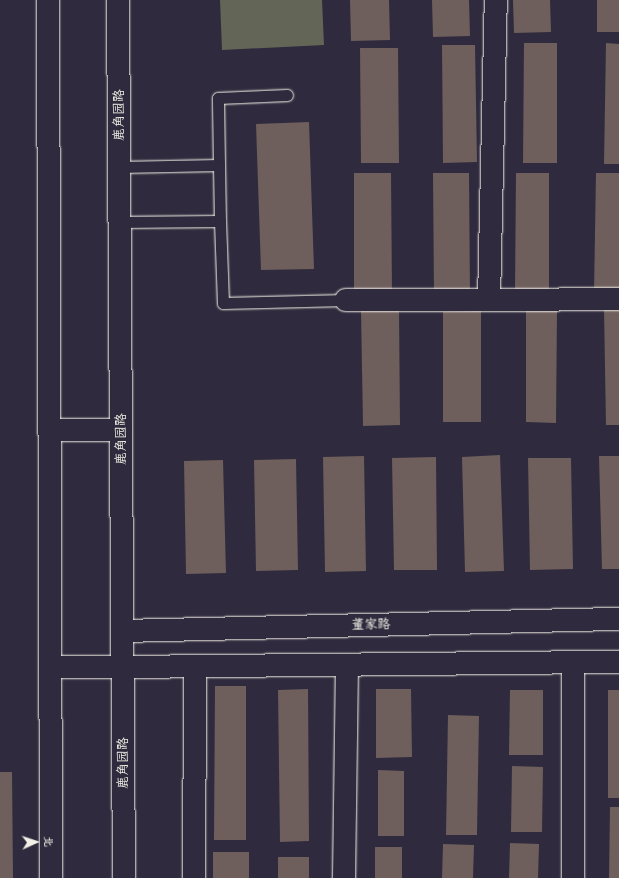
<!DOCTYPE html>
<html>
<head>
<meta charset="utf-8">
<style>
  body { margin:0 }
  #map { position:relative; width:619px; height:878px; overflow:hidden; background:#2f2a3d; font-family:"Comic Neue","LXGW WenKai TC",sans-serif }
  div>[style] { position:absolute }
  .green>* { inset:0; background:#636557 }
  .building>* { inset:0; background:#6e5f5c }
  .roads { filter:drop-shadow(0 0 1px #f4f1e8) drop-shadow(0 0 1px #f4f1e8) }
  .lane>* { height:11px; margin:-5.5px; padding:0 5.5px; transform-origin:5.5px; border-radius:5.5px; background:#2f2a3d }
  .street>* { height:22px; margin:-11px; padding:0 11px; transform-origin:11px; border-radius:11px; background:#2f2a3d }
  .secondary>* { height:22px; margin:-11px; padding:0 11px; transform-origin:11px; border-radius:11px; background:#2f2a3d }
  span { translate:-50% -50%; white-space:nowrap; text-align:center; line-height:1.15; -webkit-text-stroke:3px #2f2a3d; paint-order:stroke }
  .street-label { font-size:13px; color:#f4f1e8 }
  .north { position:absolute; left:16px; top:822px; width:40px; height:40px; -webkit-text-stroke:3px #2f2a3d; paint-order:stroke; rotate:87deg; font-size:11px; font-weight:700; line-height:16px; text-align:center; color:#f4f1e8 }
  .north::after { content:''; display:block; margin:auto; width:14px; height:18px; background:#f4f1e8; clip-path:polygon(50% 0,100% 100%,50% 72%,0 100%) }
</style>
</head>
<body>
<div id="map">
  <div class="green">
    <div style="clip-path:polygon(220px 0,322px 0,324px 45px,222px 50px)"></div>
  </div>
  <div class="building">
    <div style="clip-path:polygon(350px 0,389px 0,390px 40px,351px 41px)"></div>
    <div style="clip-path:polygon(432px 0,469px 0,470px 36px,433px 37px)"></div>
    <div style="clip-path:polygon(513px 0,550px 0,551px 32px,514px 33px)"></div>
    <div style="clip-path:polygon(597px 0,619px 0,619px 32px,597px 32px)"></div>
    <div style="clip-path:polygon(524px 43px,557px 43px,557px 163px,523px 163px)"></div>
    <div style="clip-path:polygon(606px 43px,619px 44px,619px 164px,604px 164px)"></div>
    <div style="clip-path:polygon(442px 45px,475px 45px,477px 162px,443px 163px)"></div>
    <div style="clip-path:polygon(360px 48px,398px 48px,399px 163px,361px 163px)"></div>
    <div style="clip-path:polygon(309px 122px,314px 269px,261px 270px,256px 124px)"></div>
    <div style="clip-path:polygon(354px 173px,391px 173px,392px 291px,354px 291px)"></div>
    <div style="clip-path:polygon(433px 173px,469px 173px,470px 293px,434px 293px)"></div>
    <div style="clip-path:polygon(516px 173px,549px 173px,549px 292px,515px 291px)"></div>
    <div style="clip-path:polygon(596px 173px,619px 173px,619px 294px,594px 293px)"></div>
    <div style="clip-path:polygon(604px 309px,619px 309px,619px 425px,606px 425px)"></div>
    <div style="clip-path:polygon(399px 310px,400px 425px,363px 426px,361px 311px)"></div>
    <div style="clip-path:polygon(557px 310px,556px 423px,526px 422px,526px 311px)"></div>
    <div style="clip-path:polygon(481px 311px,481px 422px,443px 422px,443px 312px)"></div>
    <div style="clip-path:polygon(500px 455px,504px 571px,465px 572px,462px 457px)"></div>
    <div style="clip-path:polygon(364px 456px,366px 571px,325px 572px,323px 457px)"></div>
    <div style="clip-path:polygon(599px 456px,619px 456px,619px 569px,602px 569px)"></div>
    <div style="clip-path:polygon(436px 457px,437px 570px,394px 570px,392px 458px)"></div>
    <div style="clip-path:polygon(528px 458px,571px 458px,573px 569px,530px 570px)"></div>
    <div style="clip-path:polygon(296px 459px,298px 570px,256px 571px,254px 460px)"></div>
    <div style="clip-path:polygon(223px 460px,226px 573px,186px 574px,184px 461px)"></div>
    <div style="clip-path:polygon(215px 686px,246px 686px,246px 840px,214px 840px)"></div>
    <div style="clip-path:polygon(308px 689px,309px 841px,280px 842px,278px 690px)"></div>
    <div style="clip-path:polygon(376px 689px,411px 689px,412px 757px,376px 758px)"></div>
    <div style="clip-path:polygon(510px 690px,543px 690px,543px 755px,509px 755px)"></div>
    <div style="clip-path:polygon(608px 690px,619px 690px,619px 798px,608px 798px)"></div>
    <div style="clip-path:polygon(448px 715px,479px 716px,477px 835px,446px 835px)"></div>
    <div style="clip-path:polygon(512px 766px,543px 767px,542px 832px,511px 832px)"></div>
    <div style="clip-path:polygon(378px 770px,404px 771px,404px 836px,378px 836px)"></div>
    <div style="clip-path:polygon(0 772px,12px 772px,13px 878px,0 878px)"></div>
    <div style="clip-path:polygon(610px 807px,619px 807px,619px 878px,609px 878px)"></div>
    <div style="clip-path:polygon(510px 843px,539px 844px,538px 878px,509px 878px)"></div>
    <div style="clip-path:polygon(443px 844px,474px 845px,473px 878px,442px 878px)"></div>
    <div style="clip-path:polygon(375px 847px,402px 847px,402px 878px,375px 878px)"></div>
    <div style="clip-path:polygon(213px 852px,249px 852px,249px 878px,213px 878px)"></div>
    <div style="clip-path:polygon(278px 857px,309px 857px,309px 878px,278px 878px)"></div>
  </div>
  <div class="roads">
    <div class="lane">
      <div style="left:219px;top:165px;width:67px;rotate:-90.9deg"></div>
      <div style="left:218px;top:98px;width:69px;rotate:-2.5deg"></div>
      <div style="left:119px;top:167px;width:100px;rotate:-1.1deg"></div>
      <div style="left:219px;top:165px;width:56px;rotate:89deg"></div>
      <div style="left:220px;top:221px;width:101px;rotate:179.4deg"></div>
      <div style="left:220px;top:221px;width:82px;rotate:87.9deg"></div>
      <div style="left:223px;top:303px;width:123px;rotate:-1.4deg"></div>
    </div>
    <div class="street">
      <div style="left:346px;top:300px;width:143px"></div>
      <div style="left:489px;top:300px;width:300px;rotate:-88.7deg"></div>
      <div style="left:489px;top:300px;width:130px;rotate:-0.4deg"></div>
      <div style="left:123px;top:667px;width:496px;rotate:-0.6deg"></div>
      <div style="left:194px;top:878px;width:212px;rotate:-89.7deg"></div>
      <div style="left:344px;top:878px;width:213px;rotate:-89.2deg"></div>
      <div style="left:573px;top:878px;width:216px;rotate:-90deg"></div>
    </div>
    <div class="secondary">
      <div style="left:48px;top:0;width:878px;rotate:89.8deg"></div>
      <div style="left:118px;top:0;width:878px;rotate:89.61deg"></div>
      <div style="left:49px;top:430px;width:72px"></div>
      <div style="left:123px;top:631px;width:496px;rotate:-1.4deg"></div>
      <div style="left:50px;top:667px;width:73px"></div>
    </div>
  </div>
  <div class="street-label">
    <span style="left:119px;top:115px;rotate:-90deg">鹿角园路</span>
    <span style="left:121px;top:439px;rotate:-90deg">鹿角园路</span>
    <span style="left:371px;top:625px;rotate:-1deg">董家路</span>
    <span style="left:123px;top:763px;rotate:-90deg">鹿角园路</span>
  </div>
  <div class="north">北</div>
</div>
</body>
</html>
